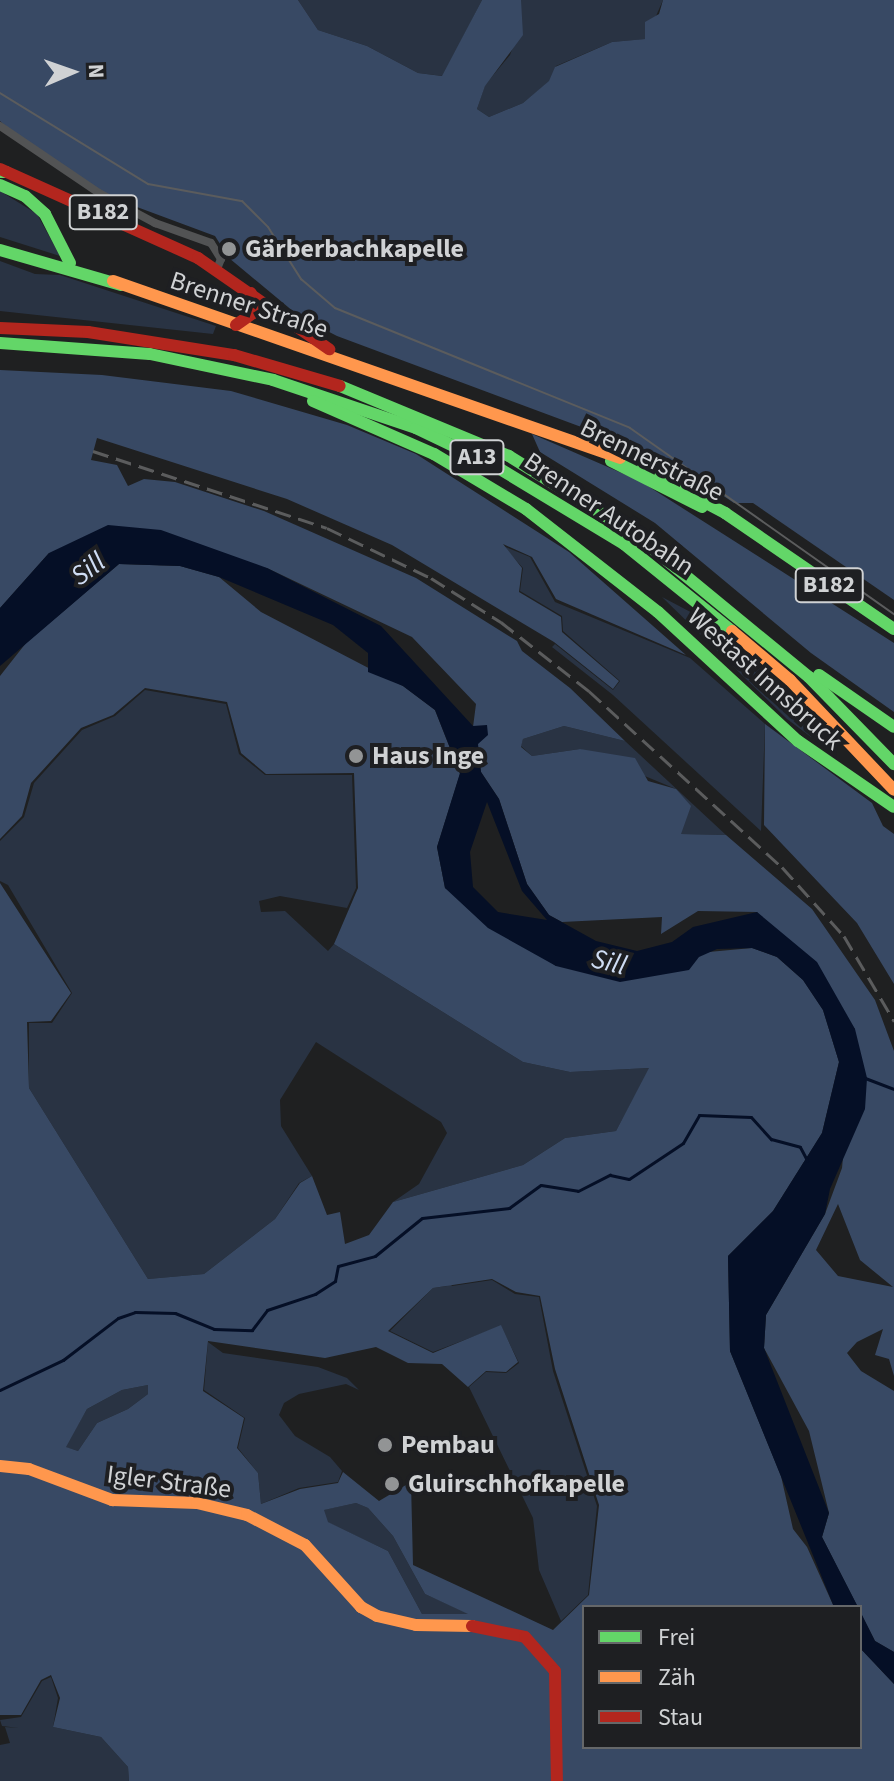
<!DOCTYPE html>
<html>
<head>
<meta charset="utf-8">
<style>
  body { margin:0 }
  #map { position:relative; width:894px; height:1781px; overflow:hidden; background:#1f2021; font-family:"Source Sans 3",sans-serif }
  div>[style] { position:absolute }
  .green>* { inset:0; background:#293343 }
  .forest>* { inset:0; background:#384964 }
  .water>* { inset:0; background:#050f26 }
  .stream>* { height:3px; margin:-1.5px; padding:0 1.5px; transform-origin:1.5px; border-radius:1.5px; background:#050f26 }
  .street>* { height:8px; margin:-4px; padding:0 4px; transform-origin:4px; border-radius:4px; background:#525354 }
  .fast>* { height:12px; margin:-6px; padding:0 6px; transform-origin:6px; border-radius:6px; background:#63d668 }
  .slow>* { height:12px; margin:-6px; padding:0 6px; transform-origin:6px; border-radius:6px; background:#ff974d }
  .jam>* { height:12px; margin:-6px; padding:0 6px; transform-origin:6px; border-radius:6px; background:#b3261e }
  .tram>* { height:2px; margin:-1px; padding:0 1px; transform-origin:1px; border-radius:1px; background:#5b5c5d }
  .rail>* { height:3px; margin-top:-1.5px; transform-origin:0; background:repeating-linear-gradient(90deg,#5b5c5d 0 16px,transparent 0 24px) }
  .dots>* { width:22px; height:22px; translate:-50% -50%; box-sizing:border-box; border:4px solid #1e1f22; border-radius:50% }
  span { translate:-50% -50%; white-space:nowrap; text-align:center; line-height:1.15; -webkit-text-stroke:8px #1e1f22; paint-order:stroke }
  .shield-label span { padding:2px 6px; background:#1e1f22; border:2px solid; border-radius:6px; -webkit-text-stroke-width:0 }
  .shield-label { font-size:24px; color:#d0d2d4; font-weight:700 }
  .poi-label { font-size:26px; color:#d0d2d4; font-weight:700 }
  .left { translate:0 -50%; text-align:left }
  .street-label { font-size:26px; color:#d0d2d4 }
  .water-label { font-size:28px; color:#cfddf4; font-style:italic }
  .legend { position:absolute; left:582px; top:1605px; width:280px; height:144px; box-sizing:border-box; background:#1e1f22; border:2px solid #656769; margin:0; padding:10px 14px; list-style:none; font-size:24px; color:#d0d2d4 }
  .legend li { display:flex; align-items:center; gap:16px; height:40px }
  .legend b { width:40px; border:2px solid #656769 }
  .north { position:absolute; left:32px; top:32px; width:80px; height:80px; -webkit-text-stroke:6px #1e1f22; paint-order:stroke; rotate:88deg; font-size:22px; font-weight:700; line-height:32px; text-align:center; color:#d0d2d4 }
  .north::after { content:''; display:block; margin:auto; width:28px; height:36px; background:#d0d2d4; clip-path:polygon(50% 0,100% 100%,50% 72%,0 100%) }
</style>
</head>
<body>
<div id="map">
  <div class="green">
    <div style="clip-path:polygon(298px 0,482px 0,443px 76px,418px 73px,367px 46px,318px 30px)"></div>
    <div style="clip-path:polygon(521px 0,663px 0,646px 39px,612px 42px,556px 66px,550px 81px,523px 103px,489px 117px,477px 109px,485px 85px,510px 55px,519px 31px)"></div>
    <div style="clip-path:polygon(0 191px,37px 214px,60px 256px,0 237px)"></div>
    <div style="clip-path:polygon(0 261px,35px 274px,60px 275px,216px 326px,213px 334px,0 311px)"></div>
    <div style="clip-path:polygon(503px 546px,530px 557px,555px 602px,690px 658px,765px 724px,761px 831px,613px 695px,552px 647px,555px 644px,613px 690px,620px 681px,563px 631px,562px 616px,520px 591px,523px 568px)"></div>
    <div style="clip-path:polygon(662px 597px,700px 617px,771px 678px,822px 727px,823px 736px,837px 742px,833px 746px,811px 737px,787px 719px)"></div>
    <div style="clip-path:polygon(145px 690px,226px 704px,239px 754px,265px 775px,352px 775px,356px 888px,347px 908px,280px 896px,259px 901px,261px 912px,285px 911px,328px 951px,334px 944px,523px 1062px,570px 1072px,650px 1068px,616px 1131px,565px 1138px,523px 1165px,393px 1202px,419px 1184px,447px 1133px,441px 1122px,316px 1042px,280px 1100px,281px 1126px,312px 1176px,299px 1183px,275px 1219px,204px 1274px,148px 1279px,29px 1088px,29px 1023px,52px 1023px,72px 993px,8px 885px,0 881px,0 841px,24px 817px,34px 783px,82px 730px,115px 716px)"></div>
    <div style="clip-path:polygon(564px 726px,625px 741px,726px 835px,681px 834px,676px 789px,580px 749px,532px 756px,521px 746px,523px 739px)"></div>
    <div style="clip-path:polygon(446px 1279px,452px 1286px,492px 1280px,515px 1294px,539px 1297px,553px 1371px,597px 1506px,588px 1595px,561px 1621px,539px 1570px,533px 1518px,469px 1387px,486px 1372px,506px 1373px,519px 1363px,501px 1326px,433px 1352px,390px 1331px,433px 1288px,447px 1286px)"></div>
    <div style="clip-path:polygon(208px 1342px,223px 1353px,318px 1367px,347px 1378px,359px 1390px,346px 1384px,299px 1394px,284px 1403px,279px 1415px,295px 1436px,330px 1457px,342px 1471px,338px 1482px,299px 1488px,261px 1504px,258px 1473px,238px 1448px,245px 1418px,204px 1390px)"></div>
    <div style="clip-path:polygon(148px 1385px,148px 1394px,128px 1409px,97px 1423px,78px 1451px,65px 1447px,87px 1409px,122px 1390px)"></div>
    <div style="clip-path:polygon(356px 1503px,368px 1508px,393px 1536px,425px 1594px,470px 1614px,422px 1614px,388px 1551px,327px 1522px,323px 1510px)"></div>
    <div style="clip-path:polygon(51px 1677px,58px 1698px,53px 1727px,101px 1737px,128px 1767px,129px 1781px,0 1781px,0 1745px,10px 1743px,5px 1727px,19px 1728px,2px 1726px,0 1720px,21px 1717px,42px 1681px)"></div>
  </div>
  <div class="forest">
    <div style="clip-path:polygon(0 0,298px 0,318px 30px,367px 46px,418px 73px,442px 76px,482px 0,521px 0,523px 35px,485px 86px,477px 109px,489px 117px,523px 103px,549px 81px,555px 67px,612px 42px,645px 39px,645px 22px,659px 14px,663px 0,894px 0,894px 600px,753px 503px,734px 503px,670px 460px,337px 336px,300px 317px,229px 258px,215px 236px,102px 194px,44px 160px,0 121px)"></div>
    <div style="clip-path:polygon(evenodd,0 370px,102px 375px,231px 391px,347px 425px,416px 454px,569px 552px,686px 655px,556px 599px,532px 557px,503px 544px,522px 568px,519px 592px,561px 617px,562px 632px,619px 681px,613px 689px,554px 642px,392px 545px,287px 499px,97px 438px,91px 460px,117px 465px,128px 486px,144px 479px,175px 482px,264px 511px,416px 578px,517px 641px,522px 651px,570px 688px,625px 741px,564px 726px,523px 739px,521px 747px,532px 756px,580px 749px,635px 758px,648px 781px,676px 789px,691px 806px,681px 834px,726px 835px,812px 909px,875px 1000px,894px 1051px,894px 1376px,889px 1359px,875px 1355px,883px 1329px,857px 1342px,847px 1353px,861px 1371px,894px 1391px,894px 1652px,875px 1641px,822px 1537px,829px 1513px,809px 1431px,764px 1348px,766px 1315px,825px 1214px,842px 1168px,855px 1029px,757px 912px,698px 911px,661px 934px,662px 917px,562px 922px,549px 915px,527px 884px,499px 799px,481px 772px,473px 727px,476px 704px,412px 637px,267px 568px,49px 553px,0 608px,0 370px,838px 1204px,860px 1260px,893px 1287px,838px 1276px,816px 1250px,838px 1204px)"></div>
    <div style="clip-path:polygon(532px 434px,640px 481px,894px 643px,894px 712px,811px 653px,655px 523px,540px 452px)"></div>
    <div style="clip-path:polygon(evenodd,119px 564px,180px 566px,219px 577px,261px 612px,403px 686px,435px 710px,460px 774px,437px 847px,445px 888px,556px 966px,752px 948px,777px 957px,803px 980px,823px 1010px,839px 1062px,822px 1133px,773px 1211px,728px 1256px,730px 1351px,781px 1476px,793px 1529px,807px 1547px,834px 1607px,584px 1607px,584px 1747px,860px 1747px,860px 1648px,894px 1684px,894px 1781px,129px 1781px,128px 1767px,101px 1737px,53px 1727px,60px 1698px,51px 1675px,41px 1680px,21px 1715px,0 1715px,0 883px,71px 993px,51px 1021px,27px 1022px,29px 1088px,148px 1279px,204px 1274px,275px 1219px,300px 1183px,312px 1176px,327px 1215px,340px 1212px,345px 1244px,369px 1235px,393px 1202px,523px 1165px,565px 1138px,616px 1131px,649px 1068px,570px 1072px,523px 1062px,334px 944px,358px 888px,354px 773px,266px 774px,241px 753px,227px 702px,145px 688px,113px 715px,81px 728px,31px 783px,22px 816px,0 839px,0 676px,26px 643px,119px 564px,492px 1279px,516px 1292px,540px 1296px,555px 1369px,599px 1505px,589px 1595px,553px 1630px,413px 1565px,411px 1482px,379px 1501px,343px 1472px,338px 1483px,300px 1489px,261px 1504px,258px 1473px,237px 1448px,244px 1418px,203px 1391px,208px 1341px,325px 1358px,376px 1347px,408px 1363px,442px 1364px,468px 1387px,486px 1371px,506px 1372px,518px 1362px,501px 1325px,433px 1353px,388px 1331px,433px 1288px,492px 1279px,119px 564px,148px 1385px,148px 1394px,128px 1409px,97px 1423px,78px 1451px,66px 1447px,87px 1409px,122px 1390px,148px 1385px,119px 564px,356px 1503px,368px 1508px,393px 1536px,425px 1594px,468px 1614px,422px 1614px,388px 1551px,328px 1522px,324px 1510px,356px 1503px)"></div>
    <div style="clip-path:polygon(765px 724px,872px 803px,883px 826px,894px 834px,894px 984px,857px 923px,764px 825px)"></div>
  </div>
  <div class="water">
    <div style="clip-path:polygon(evenodd,108px 525px,161px 530px,267px 568px,381px 626px,473px 726px,487px 725px,488px 735px,478px 744px,481px 772px,499px 799px,527px 884px,549px 915px,596px 941px,637px 951px,672px 942px,693px 927px,757px 912px,817px 962px,855px 1029px,867px 1078px,865px 1109px,830px 1189px,825px 1214px,766px 1315px,764px 1348px,829px 1513px,822px 1537px,858px 1607px,834px 1607px,730px 1351px,728px 1256px,773px 1211px,822px 1133px,839px 1062px,823px 1010px,803px 980px,777px 957px,752px 948px,717px 949px,699px 957px,689px 970px,620px 982px,556px 966px,488px 928px,445px 888px,437px 847px,460px 773px,435px 710px,403px 686px,368px 672px,368px 653px,333px 625px,219px 577px,180px 566px,119px 564px,0 666px,0 608px,49px 553px,108px 525px,487px 802px,522px 891px,547px 920px,498px 912px,473px 887px,470px 852px,487px 802px)"></div>
    <div style="clip-path:polygon(860px 1611px,875px 1641px,894px 1652px,894px 1684px,860px 1648px)"></div>
  </div>
  <div class="stream">
    <div style="left:865px;top:1078px;width:31px;rotate:21deg"></div>
    <div style="left:0;top:1390px;width:70px;rotate:-25.5deg"></div>
    <div style="left:63px;top:1360px;width:69px;rotate:-37.4deg"></div>
    <div style="left:118px;top:1318px;width:18px;rotate:-19deg"></div>
    <div style="left:135px;top:1312px;width:40px;rotate:1.4deg"></div>
    <div style="left:175px;top:1313px;width:42px;rotate:22.3deg"></div>
    <div style="left:214px;top:1329px;width:38px;rotate:2deg"></div>
    <div style="left:252px;top:1330px;width:25px;rotate:-53deg"></div>
    <div style="left:267px;top:1310px;width:51px;rotate:-18.4deg"></div>
    <div style="left:315px;top:1294px;width:24px;rotate:-33deg"></div>
    <div style="left:335px;top:1281px;width:15px;rotate:-79deg"></div>
    <div style="left:338px;top:1266px;width:38px;rotate:-15deg"></div>
    <div style="left:375px;top:1256px;width:60px;rotate:-39deg"></div>
    <div style="left:422px;top:1218px;width:88px;rotate:-6.6deg"></div>
    <div style="left:509px;top:1208px;width:39px;rotate:-36deg"></div>
    <div style="left:541px;top:1185px;width:37px;rotate:9deg"></div>
    <div style="left:578px;top:1191px;width:36px;rotate:-27deg"></div>
    <div style="left:610px;top:1175px;width:19px;rotate:12deg"></div>
    <div style="left:629px;top:1179px;width:65px;rotate:-33.7deg"></div>
    <div style="left:683px;top:1143px;width:32px;rotate:-60deg"></div>
    <div style="left:699px;top:1115px;width:52px;rotate:2.2deg"></div>
    <div style="left:751px;top:1117px;width:30px;rotate:48deg"></div>
    <div style="left:771px;top:1139px;width:30px;rotate:15deg"></div>
    <div style="left:800px;top:1147px;width:15px;rotate:62deg"></div>
  </div>
  <div class="street">
    <div style="left:0;top:126px;width:120px;rotate:34.1deg"></div>
    <div style="left:99px;top:193px;width:64px;rotate:28.2deg"></div>
    <div style="left:155px;top:223px;width:59px;rotate:19.7deg"></div>
    <div style="left:211px;top:243px;width:19px;rotate:58deg"></div>
    <div style="left:221px;top:259px;width:11px;rotate:112deg"></div>
  </div>
  <div class="fast">
    <div style="left:0;top:172px;width:6px"></div>
    <div style="left:0;top:185px;width:27px;rotate:24deg"></div>
    <div style="left:25px;top:196px;width:27px;rotate:42deg"></div>
    <div style="left:45px;top:214px;width:55px;rotate:63deg"></div>
    <div style="left:0;top:250px;width:126px;rotate:16.1deg"></div>
    <div style="left:0;top:343px;width:150px;rotate:4.2deg"></div>
    <div style="left:150px;top:354px;width:126px;rotate:11.9deg"></div>
    <div style="left:273px;top:380px;width:151px;rotate:18.6deg"></div>
    <div style="left:416px;top:428px;width:88px;rotate:25.7deg"></div>
    <div style="left:495px;top:466px;width:151px;rotate:31.2deg"></div>
    <div style="left:624px;top:544px;width:139px;rotate:38.9deg"></div>
    <div style="left:340px;top:386px;width:183px;rotate:22.5deg"></div>
    <div style="left:509px;top:456px;width:150px;rotate:31.9deg"></div>
    <div style="left:636px;top:535px;width:224px;rotate:39.4deg"></div>
    <div style="left:809px;top:677px;width:122px;rotate:45.7deg"></div>
    <div style="left:313px;top:401px;width:132px;rotate:23.7deg"></div>
    <div style="left:434px;top:454px;width:107px;rotate:30.9deg"></div>
    <div style="left:526px;top:509px;width:167px;rotate:38deg"></div>
    <div style="left:658px;top:612px;width:190px;rotate:42.7deg"></div>
    <div style="left:798px;top:741px;width:116px;rotate:34.5deg"></div>
    <div style="left:620px;top:458px;width:119px;rotate:27.6deg"></div>
    <div style="left:725px;top:513px;width:205px;rotate:34.5deg"></div>
    <div style="left:611px;top:461px;width:102px;rotate:26.8deg"></div>
    <div style="left:819px;top:675px;width:91px;rotate:34.7deg"></div>
  </div>
  <div class="slow">
    <div style="left:113px;top:281px;width:537px;rotate:19.24deg"></div>
    <div style="left:732px;top:631px;width:76px;rotate:40.2deg"></div>
    <div style="left:790px;top:680px;width:151px;rotate:46.6deg"></div>
    <div style="left:0;top:1466px;width:29px;rotate:6deg"></div>
    <div style="left:29px;top:1469px;width:89px;rotate:20.5deg"></div>
    <div style="left:112px;top:1500px;width:85px;rotate:2deg"></div>
    <div style="left:197px;top:1503px;width:51px;rotate:13.5deg"></div>
    <div style="left:247px;top:1515px;width:65px;rotate:27.3deg"></div>
    <div style="left:305px;top:1545px;width:84px;rotate:47.9deg"></div>
    <div style="left:361px;top:1607px;width:18px;rotate:29deg"></div>
    <div style="left:377px;top:1616px;width:40px;rotate:13deg"></div>
    <div style="left:416px;top:1625px;width:56px;rotate:1deg"></div>
  </div>
  <div class="jam">
    <div style="left:0;top:169px;width:217px;rotate:24.2deg"></div>
    <div style="left:198px;top:258px;width:160px;rotate:34.8deg"></div>
    <div style="left:236px;top:325px;width:21px;rotate:-35deg"></div>
    <div style="left:253px;top:313px;width:20px;rotate:-96deg"></div>
    <div style="left:0;top:328px;width:88px;rotate:2.6deg"></div>
    <div style="left:88px;top:332px;width:148px;rotate:9deg"></div>
    <div style="left:234px;top:355px;width:110px;rotate:16.3deg"></div>
    <div style="left:472px;top:1626px;width:54px;rotate:11.7deg"></div>
    <div style="left:525px;top:1637px;width:45px;rotate:48.6deg"></div>
    <div style="left:555px;top:1671px;width:110px;rotate:89deg"></div>
  </div>
  <div class="tram">
    <div style="left:0;top:93px;width:174px;rotate:31.6deg"></div>
    <div style="left:148px;top:184px;width:96px;rotate:10.3deg"></div>
    <div style="left:242px;top:201px;width:37px;rotate:45deg"></div>
    <div style="left:268px;top:227px;width:62px;rotate:57.6deg"></div>
    <div style="left:301px;top:279px;width:45px;rotate:40.5deg"></div>
    <div style="left:335px;top:308px;width:318px;rotate:22.1deg"></div>
    <div style="left:630px;top:428px;width:323px;rotate:35.2deg"></div>
  </div>
  <div class="rail">
    <div style="left:93px;top:451px;width:246px;rotate:18.2deg"></div>
    <div style="left:327px;top:528px;width:115px;rotate:25.7deg"></div>
    <div style="left:431px;top:578px;width:83px;rotate:32.2deg"></div>
    <div style="left:501px;top:622px;width:112px;rotate:38.1deg"></div>
    <div style="left:589px;top:691px;width:261px;rotate:42.4deg"></div>
    <div style="left:782px;top:867px;width:93px;rotate:48.1deg"></div>
    <div style="left:844px;top:936px;width:99px;rotate:59.5deg"></div>
  </div>
  <div class="dots">
    <div style="left:229px;top:249px;background:#929495"></div>
    <div style="left:356px;top:756px;background:#929495"></div>
    <div style="left:385px;top:1445px;background:#929495"></div>
    <div style="left:392px;top:1484px;background:#929495"></div>
  </div>
  <div class="shield-label">
    <span style="left:103px;top:212px">B182</span>
    <span style="left:477px;top:457px">A13</span>
    <span style="left:829px;top:585px">B182</span>
  </div>
  <div class="poi-label">
    <span class="left" style="left:245px;top:249px">Gärberbachkapelle</span>
    <span class="left" style="left:372px;top:756px">Haus Inge</span>
    <span class="left" style="left:401px;top:1445px">Pembau</span>
    <span class="left" style="left:408px;top:1484px">Gluirschhofkapelle</span>
  </div>
  <div class="street-label">
    <span style="left:249px;top:305px;rotate:18deg">Brenner Straße</span>
    <span style="left:652px;top:460px;rotate:26deg">Brennerstraße</span>
    <span style="left:609px;top:514px;rotate:34deg">Brenner Autobahn</span>
    <span style="left:765px;top:679px;rotate:42deg">Westast Innsbruck</span>
    <span style="left:169px;top:1482px;rotate:7deg">Igler Straße</span>
  </div>
  <div class="water-label">
    <span style="left:88px;top:569px;rotate:-37deg">Sill</span>
    <span style="left:609px;top:962px;rotate:14deg">Sill</span>
  </div>
  <ul class="legend">
  <li><b style="height:10px;background:#63d668"></b>Frei</li>
  <li><b style="height:10px;background:#ff974d"></b>Zäh</li>
  <li><b style="height:10px;background:#b3261e"></b>Stau</li>
  </ul>
  <div class="north">N</div>
</div>
</body>
</html>
